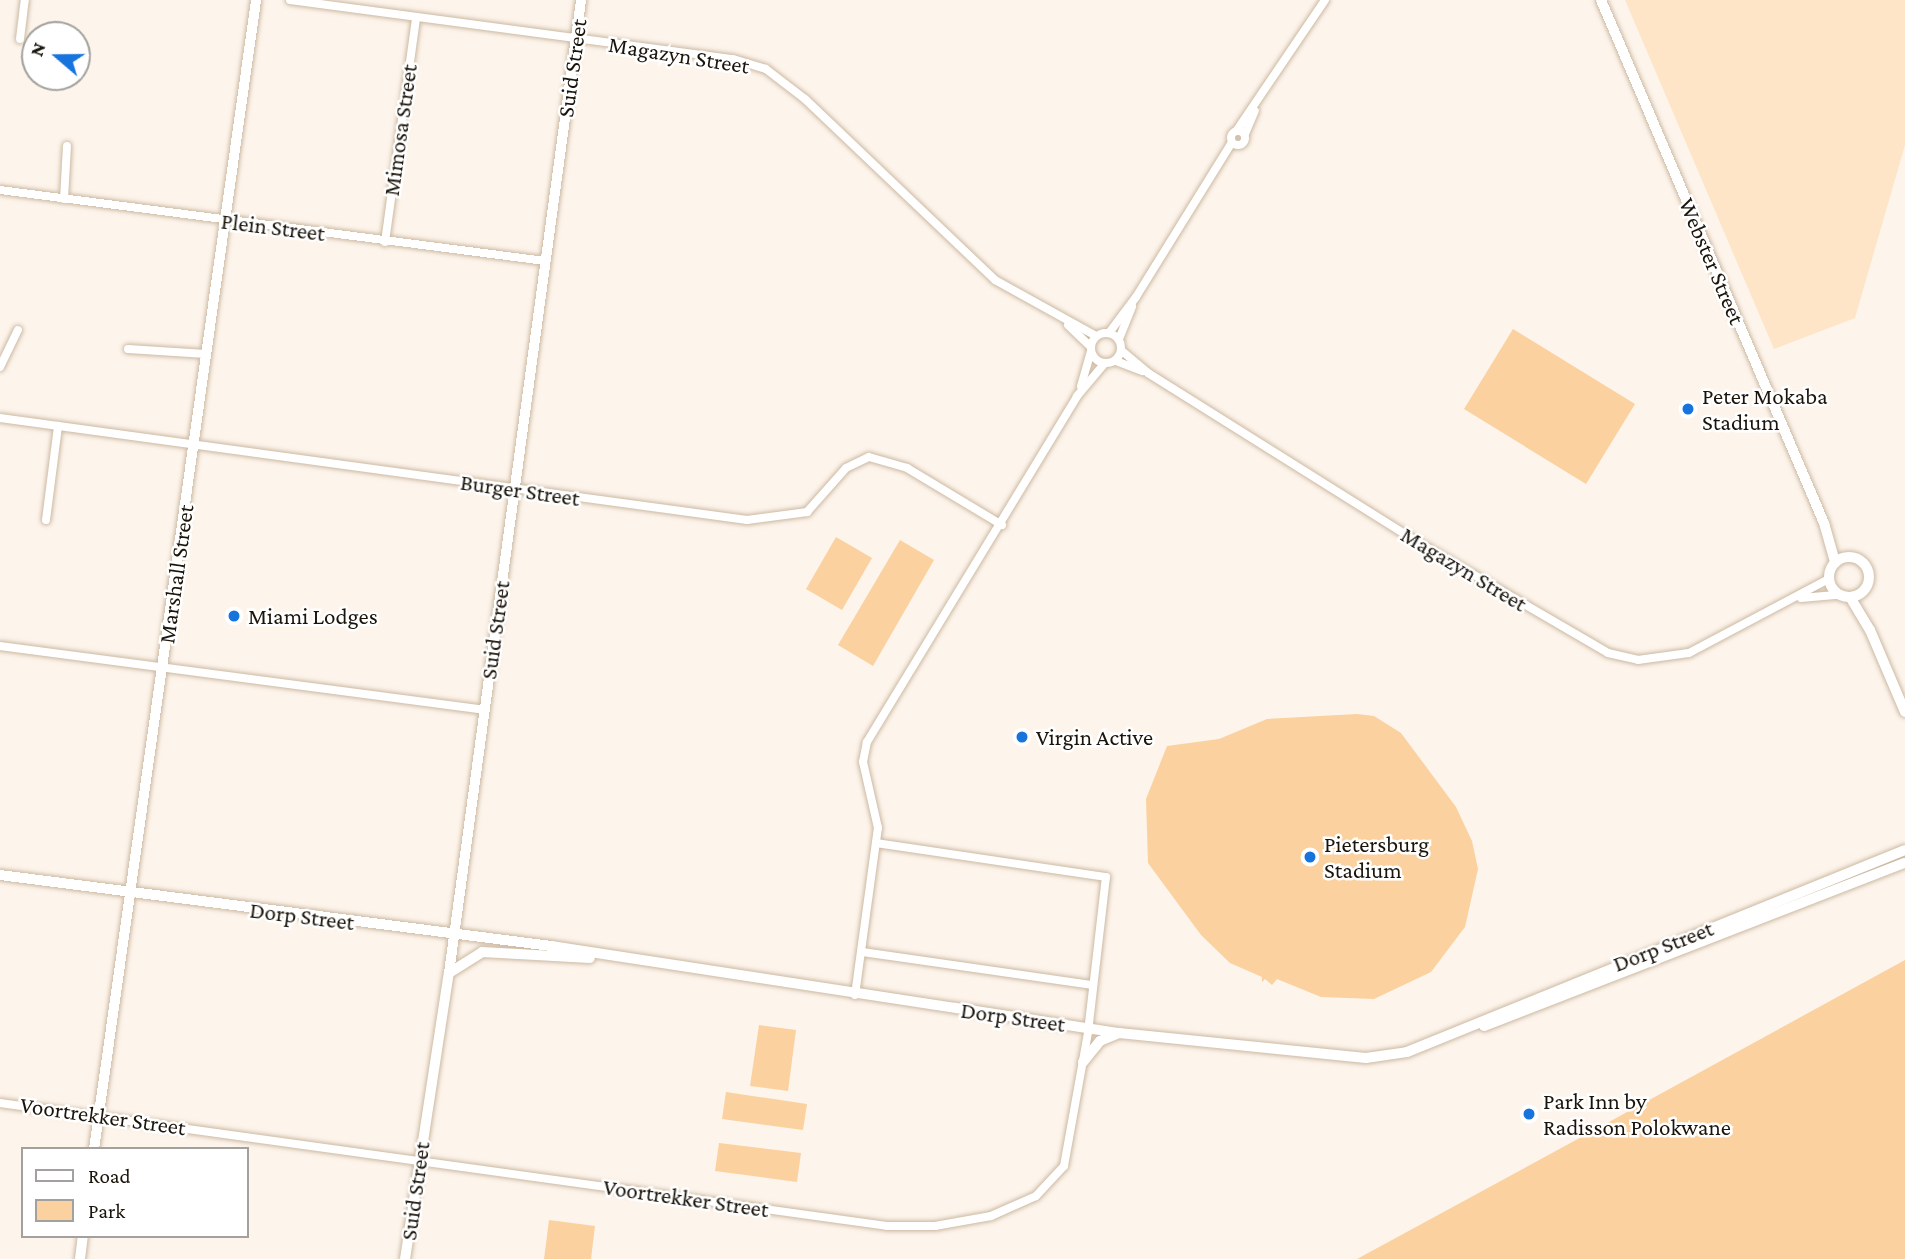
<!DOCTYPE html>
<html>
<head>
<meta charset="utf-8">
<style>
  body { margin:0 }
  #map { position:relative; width:1905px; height:1259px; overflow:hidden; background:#fdf4eb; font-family:"Crimson Pro",serif }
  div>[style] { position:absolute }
  .built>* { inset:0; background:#fee5c7 }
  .green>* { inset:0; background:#fbd19f }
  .roads { filter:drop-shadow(0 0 2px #ccb9a2) drop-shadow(0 0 2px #ccb9a2) }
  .street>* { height:8px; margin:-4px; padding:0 4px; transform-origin:4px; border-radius:4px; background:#fff }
  .street>.ring { margin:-4px; padding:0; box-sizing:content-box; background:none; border:8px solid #fff; border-radius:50% }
  .secondary>* { height:10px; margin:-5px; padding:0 5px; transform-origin:5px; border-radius:5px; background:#fff }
  .secondary>.ring { margin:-5px; padding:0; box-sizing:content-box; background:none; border:10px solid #fff; border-radius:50% }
  .dots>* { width:19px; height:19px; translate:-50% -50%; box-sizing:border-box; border:4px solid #fff; border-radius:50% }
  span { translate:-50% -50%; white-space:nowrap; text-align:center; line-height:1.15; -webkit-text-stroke:5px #fff; paint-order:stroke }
  .street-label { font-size:23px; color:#1a140b }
  .poi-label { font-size:23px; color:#1a140b }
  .left { translate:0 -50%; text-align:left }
  .legend { position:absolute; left:21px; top:1147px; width:228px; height:91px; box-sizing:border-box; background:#fff; border:2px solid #a3a19d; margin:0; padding:9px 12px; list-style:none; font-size:21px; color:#1a140b }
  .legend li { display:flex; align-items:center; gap:14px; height:35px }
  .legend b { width:35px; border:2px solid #a3a19d }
  .north { position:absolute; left:21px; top:21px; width:70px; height:70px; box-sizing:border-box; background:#fff; border:2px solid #a3a19d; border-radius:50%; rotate:290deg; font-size:19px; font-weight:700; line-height:28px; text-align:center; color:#1a140b }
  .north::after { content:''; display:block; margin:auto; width:24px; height:32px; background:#1774dd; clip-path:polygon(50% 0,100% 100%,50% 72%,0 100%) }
</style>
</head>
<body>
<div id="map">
  <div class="built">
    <div style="clip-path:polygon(1625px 0,1905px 0,1905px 145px,1855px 318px,1774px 349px)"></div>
  </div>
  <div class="green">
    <div style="clip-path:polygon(1513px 329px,1635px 404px,1586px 484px,1464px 409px)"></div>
    <div style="clip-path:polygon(836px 537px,872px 558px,842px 610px,806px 589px)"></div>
    <div style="clip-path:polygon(900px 540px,934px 560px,873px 666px,838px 645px)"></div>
    <div style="clip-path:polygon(1357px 714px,1374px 716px,1401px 733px,1456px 807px,1472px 841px,1478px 869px,1465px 927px,1431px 972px,1374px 999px,1321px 997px,1277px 979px,1272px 985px,1265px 979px,1262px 982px,1262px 977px,1230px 963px,1201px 935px,1148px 863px,1146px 799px,1167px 746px,1219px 739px,1267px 719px)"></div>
    <div style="clip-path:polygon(1905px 960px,1905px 1259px,1357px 1259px,1576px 1140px)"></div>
    <div style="clip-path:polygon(759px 1025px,796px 1030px,788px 1091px,750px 1086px)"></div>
    <div style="clip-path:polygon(726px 1092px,807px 1104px,803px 1130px,722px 1119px)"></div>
    <div style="clip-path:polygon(719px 1143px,801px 1153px,797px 1182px,715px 1171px)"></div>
    <div style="clip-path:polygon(549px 1220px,595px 1226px,591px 1259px,544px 1259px)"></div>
  </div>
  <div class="roads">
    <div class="street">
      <div style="left:290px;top:0;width:447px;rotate:7.6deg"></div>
      <div style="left:733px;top:59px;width:34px;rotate:17deg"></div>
      <div style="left:766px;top:69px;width:49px;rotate:37.6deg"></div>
      <div style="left:805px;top:99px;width:262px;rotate:43.6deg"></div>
      <div style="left:995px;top:280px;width:115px;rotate:29deg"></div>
      <div style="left:20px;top:39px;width:39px;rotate:-83deg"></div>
      <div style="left:1237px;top:130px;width:157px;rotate:-55.9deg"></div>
      <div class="ring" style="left:1231px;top:131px;width:6px;height:6px"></div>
      <div style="left:1245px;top:134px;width:25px;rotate:-67deg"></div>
      <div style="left:0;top:190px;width:550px;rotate:7.42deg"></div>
      <div style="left:64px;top:199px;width:53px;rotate:-86.8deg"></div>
      <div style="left:385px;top:242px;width:225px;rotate:-82.1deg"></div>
      <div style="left:1068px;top:325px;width:32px;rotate:44deg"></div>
      <div class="ring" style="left:1091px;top:333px;width:22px;height:22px"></div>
      <div style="left:1109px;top:333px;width:45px;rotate:-53.1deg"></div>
      <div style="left:1136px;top:297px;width:182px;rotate:-58.2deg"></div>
      <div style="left:1119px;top:339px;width:35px;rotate:-68deg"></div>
      <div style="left:128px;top:349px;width:78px;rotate:3.7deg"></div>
      <div style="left:1122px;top:351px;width:34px;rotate:40deg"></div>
      <div style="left:1148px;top:373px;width:308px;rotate:32.1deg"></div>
      <div style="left:1409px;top:537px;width:230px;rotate:30.2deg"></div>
      <div style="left:1608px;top:653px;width:31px;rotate:13deg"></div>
      <div style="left:1638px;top:660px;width:51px;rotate:-7.8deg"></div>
      <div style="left:1689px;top:653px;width:158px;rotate:-27.9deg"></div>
      <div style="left:1116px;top:361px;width:28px;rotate:21deg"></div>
      <div style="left:0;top:367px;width:41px;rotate:-64.1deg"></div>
      <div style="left:1081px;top:386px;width:35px;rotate:-74deg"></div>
      <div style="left:0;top:418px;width:754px;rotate:7.78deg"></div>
      <div style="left:747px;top:520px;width:61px;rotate:-7.6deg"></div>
      <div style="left:807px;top:512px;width:59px;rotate:-48.4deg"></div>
      <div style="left:846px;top:468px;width:25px;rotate:-26deg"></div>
      <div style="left:869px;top:457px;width:40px;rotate:16deg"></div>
      <div style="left:907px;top:468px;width:111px;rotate:31deg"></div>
      <div style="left:46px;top:520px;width:95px;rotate:-82.7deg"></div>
      <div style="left:1801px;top:598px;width:37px;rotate:-5deg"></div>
      <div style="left:0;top:646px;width:488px;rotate:7.5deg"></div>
      <div style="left:863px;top:952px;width:230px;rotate:8.2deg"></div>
      <div style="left:855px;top:995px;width:169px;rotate:-82.2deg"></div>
      <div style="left:878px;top:828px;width:68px;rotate:-102.8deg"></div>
      <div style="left:863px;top:762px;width:20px;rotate:-79deg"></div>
      <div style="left:867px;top:742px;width:405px;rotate:-58.7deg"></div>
      <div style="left:1077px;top:396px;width:42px;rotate:-49.8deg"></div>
      <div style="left:0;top:1103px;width:895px;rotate:7.89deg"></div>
      <div style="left:887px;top:1226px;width:48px"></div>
      <div style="left:935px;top:1226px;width:57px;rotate:-10.1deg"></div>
      <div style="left:991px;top:1216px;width:49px;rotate:-24deg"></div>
      <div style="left:1036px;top:1196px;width:41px;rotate:-47deg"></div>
      <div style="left:1064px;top:1166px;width:136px;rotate:-79.8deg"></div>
      <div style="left:1088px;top:1032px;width:156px;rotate:-83.4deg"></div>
      <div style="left:1106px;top:877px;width:232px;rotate:-171.6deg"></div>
    </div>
    <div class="secondary">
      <div style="left:1601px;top:0;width:569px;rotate:66.91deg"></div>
      <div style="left:1824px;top:523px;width:41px;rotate:74.2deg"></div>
      <div class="ring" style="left:1829px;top:557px;width:30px;height:30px"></div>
      <div style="left:1850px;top:597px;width:39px;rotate:59deg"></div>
      <div style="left:1870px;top:630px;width:89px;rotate:66.9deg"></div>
      <div style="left:0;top:875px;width:556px;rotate:7.34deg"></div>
      <div style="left:551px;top:946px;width:575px;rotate:8.71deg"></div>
      <div style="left:1119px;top:1033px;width:248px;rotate:5.8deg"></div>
      <div style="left:1366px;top:1058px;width:41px;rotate:-8.3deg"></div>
      <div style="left:1407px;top:1052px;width:537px;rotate:-22.08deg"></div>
      <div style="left:449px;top:973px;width:39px;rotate:-32deg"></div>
      <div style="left:482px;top:952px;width:108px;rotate:3.2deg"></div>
      <div style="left:1484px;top:1026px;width:451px;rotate:-21.2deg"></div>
      <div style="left:1083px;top:1062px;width:27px;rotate:-51deg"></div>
      <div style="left:1100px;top:1041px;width:21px;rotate:-23deg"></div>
      <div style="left:94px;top:1149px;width:1160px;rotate:-81.97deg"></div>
      <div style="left:80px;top:1259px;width:23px;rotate:-83deg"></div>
      <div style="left:405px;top:1259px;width:289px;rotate:-81.3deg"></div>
      <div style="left:449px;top:973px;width:982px;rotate:-82.27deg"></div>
    </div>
  </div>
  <div class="dots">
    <div style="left:1688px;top:409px;background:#1774dd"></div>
    <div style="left:234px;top:616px;background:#1774dd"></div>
    <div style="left:1022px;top:737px;background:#1774dd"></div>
    <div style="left:1310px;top:857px;background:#1774dd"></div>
    <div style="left:1529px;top:1114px;background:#1774dd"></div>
  </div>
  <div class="street-label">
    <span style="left:679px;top:55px;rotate:9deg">Magazyn Street</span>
    <span style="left:572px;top:68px;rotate:-82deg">Suid Street</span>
    <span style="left:400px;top:130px;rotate:-82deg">Mimosa Street</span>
    <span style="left:273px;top:227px;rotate:7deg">Plein Street</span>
    <span style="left:1712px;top:261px;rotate:67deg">Webster Street</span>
    <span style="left:520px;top:490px;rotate:8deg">Burger Street</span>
    <span style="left:1464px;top:569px;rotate:31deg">Magazyn Street</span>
    <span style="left:176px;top:574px;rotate:-82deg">Marshall Street</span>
    <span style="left:495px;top:630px;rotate:-82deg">Suid Street</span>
    <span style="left:302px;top:916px;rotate:7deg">Dorp Street</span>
    <span style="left:1663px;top:946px;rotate:-21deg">Dorp Street</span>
    <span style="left:1013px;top:1017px;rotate:8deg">Dorp Street</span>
    <span style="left:103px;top:1116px;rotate:8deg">Voortrekker Street</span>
    <span style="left:415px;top:1191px;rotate:-82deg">Suid Street</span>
    <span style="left:686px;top:1198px;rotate:8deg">Voortrekker Street</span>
  </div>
  <div class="poi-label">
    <span class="left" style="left:1702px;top:409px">Peter Mokaba<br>Stadium</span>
    <span class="left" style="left:248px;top:616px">Miami Lodges</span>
    <span class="left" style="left:1036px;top:737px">Virgin Active</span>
    <span class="left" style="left:1324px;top:857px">Pietersburg<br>Stadium</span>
    <span class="left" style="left:1543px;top:1114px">Park Inn by<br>Radisson Polokwane</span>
  </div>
  <ul class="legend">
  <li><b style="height:9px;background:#fff"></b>Road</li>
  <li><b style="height:19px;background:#fbd19f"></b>Park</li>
  </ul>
  <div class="north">N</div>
</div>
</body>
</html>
